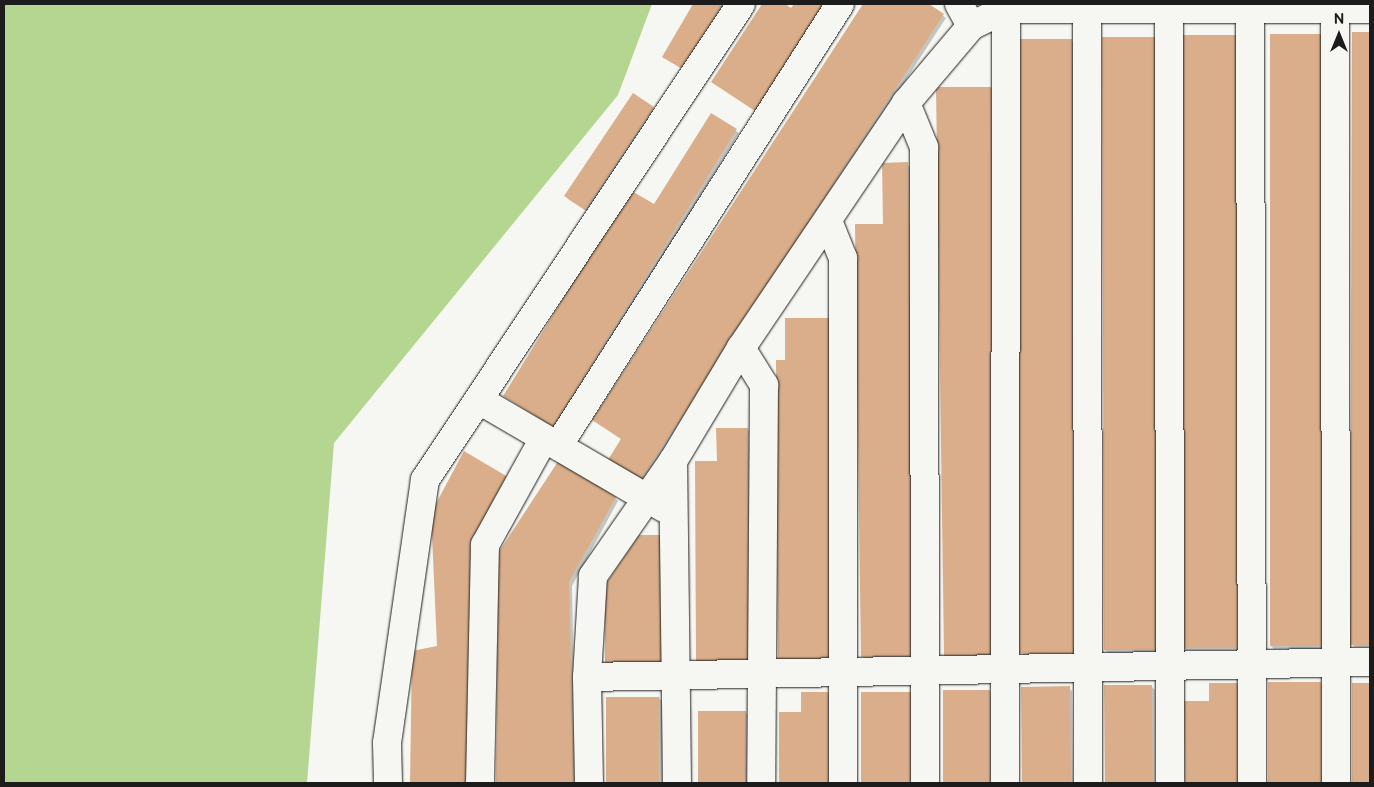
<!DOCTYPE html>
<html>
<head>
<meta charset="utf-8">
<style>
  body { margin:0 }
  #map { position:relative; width:1374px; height:787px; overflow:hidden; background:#f6f6f2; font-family:"Balsamiq Sans",sans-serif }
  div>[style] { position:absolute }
  .green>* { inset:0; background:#b4d690 }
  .shadow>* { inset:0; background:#0003 }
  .building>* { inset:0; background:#daae8b }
  .roads { filter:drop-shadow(0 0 1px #1c1c1c) drop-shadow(0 0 1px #1c1c1c) }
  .minor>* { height:28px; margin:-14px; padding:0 14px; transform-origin:14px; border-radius:14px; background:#f6f6f2 }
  span { translate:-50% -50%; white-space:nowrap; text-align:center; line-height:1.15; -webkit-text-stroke:4px #f6f6f2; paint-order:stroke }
  .frame { position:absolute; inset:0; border:5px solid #1c1c1c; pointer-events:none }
  .north { position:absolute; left:1314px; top:10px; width:50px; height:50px; -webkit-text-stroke:4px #f6f6f2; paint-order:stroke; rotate:0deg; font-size:14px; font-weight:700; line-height:20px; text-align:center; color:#1c1c1c }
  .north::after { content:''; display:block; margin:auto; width:18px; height:22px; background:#1c1c1c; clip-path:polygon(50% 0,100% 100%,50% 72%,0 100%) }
</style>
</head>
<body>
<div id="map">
  <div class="green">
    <div style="clip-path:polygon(4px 4px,652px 4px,618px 95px,334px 443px,307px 783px,4px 783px)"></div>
  </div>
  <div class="shadow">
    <div style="clip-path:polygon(695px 4px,728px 4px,687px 72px,664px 56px)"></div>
    <div style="clip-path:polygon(865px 4px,927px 4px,946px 18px,642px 486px,623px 440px,594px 420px)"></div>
    <div style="clip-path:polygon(1353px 33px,1370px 33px,1370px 647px,1355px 647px,1352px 644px)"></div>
    <div style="clip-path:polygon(1271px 35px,1325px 649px,1274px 649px,1271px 646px)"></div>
    <div style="clip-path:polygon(1238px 36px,1240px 650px,1186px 650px,1183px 647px)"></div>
    <div style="clip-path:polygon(1103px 38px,1161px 652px,1108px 653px,1105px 650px)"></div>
    <div style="clip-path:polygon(1072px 41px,1075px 44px,1076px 655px,1024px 655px,1021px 652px)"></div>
    <div style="clip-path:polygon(991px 88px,994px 91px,1001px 658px,948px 658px,945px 655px)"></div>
    <div style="clip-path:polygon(634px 95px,656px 111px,588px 212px,568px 199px)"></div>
    <div style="clip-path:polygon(711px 115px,739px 133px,557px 429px,504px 396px,654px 206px)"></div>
    <div style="clip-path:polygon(907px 164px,910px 167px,918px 659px,866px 659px,863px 656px,884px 225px)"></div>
    <div style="clip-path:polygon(828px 320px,831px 323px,833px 661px,782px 662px,779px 658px,787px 362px)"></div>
    <div style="clip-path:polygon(747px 429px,750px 432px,752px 664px,718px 463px)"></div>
    <div style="clip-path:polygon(513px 481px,475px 539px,471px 783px,411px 783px,413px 652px,438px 647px,433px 514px)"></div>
    <div style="clip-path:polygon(615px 498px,618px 501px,572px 586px,576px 783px,497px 783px,499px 553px)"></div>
    <div style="clip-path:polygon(1269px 683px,1320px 683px,1323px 686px,1323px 783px,1269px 783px)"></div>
    <div style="clip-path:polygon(1237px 684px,1240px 687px,1240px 783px,1186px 783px,1186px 702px,1210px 702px)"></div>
    <div style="clip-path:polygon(1353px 684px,1370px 684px,1370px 783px,1353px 783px)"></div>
    <div style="clip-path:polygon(1106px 687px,1152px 687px,1155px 690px,1155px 783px,1106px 783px)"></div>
    <div style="clip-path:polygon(1022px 688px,1069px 688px,1072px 691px,1073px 783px,1023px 783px)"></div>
    <div style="clip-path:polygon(944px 691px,989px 691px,992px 694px,992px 783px,944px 783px)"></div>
    <div style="clip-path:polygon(828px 693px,831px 696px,831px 783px,780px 783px,780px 713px,802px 713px)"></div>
    <div style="clip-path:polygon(863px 694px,911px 694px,914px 697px,913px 783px,862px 783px)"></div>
    <div style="clip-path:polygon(607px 698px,659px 698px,662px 701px,662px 783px,607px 783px)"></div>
    <div style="clip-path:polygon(699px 712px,745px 712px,749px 715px,748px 783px,699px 783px)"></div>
  </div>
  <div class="building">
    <div style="clip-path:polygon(693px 4px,723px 4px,684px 70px,662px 57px)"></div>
    <div style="clip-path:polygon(762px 4px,785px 4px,791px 8px,794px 4px,830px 4px,758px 113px,711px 82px)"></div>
    <div style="clip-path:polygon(863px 4px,929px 4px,944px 14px,638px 484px,606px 463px,621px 439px,592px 420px)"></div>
    <div style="clip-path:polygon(1352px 32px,1370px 32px,1370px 645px,1350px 645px)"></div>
    <div style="clip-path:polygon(1270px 34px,1323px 34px,1323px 646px,1270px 646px)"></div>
    <div style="clip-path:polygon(1183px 35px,1238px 35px,1237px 648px,1182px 648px)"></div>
    <div style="clip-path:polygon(1102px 37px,1156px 37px,1159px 650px,1104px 650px)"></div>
    <div style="clip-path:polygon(1019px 39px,1072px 39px,1073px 653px,1019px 653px)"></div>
    <div style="clip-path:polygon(936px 87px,991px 87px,999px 655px,944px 656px)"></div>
    <div style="clip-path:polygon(633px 93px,654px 107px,585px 210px,564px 196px)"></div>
    <div style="clip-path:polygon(711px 113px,737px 129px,553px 427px,503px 396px,630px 190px,654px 204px)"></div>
    <div style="clip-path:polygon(908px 162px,915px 656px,861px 657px,855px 224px,883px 224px,882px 163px)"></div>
    <div style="clip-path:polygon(785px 318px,829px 318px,830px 659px,778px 659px,776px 360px,785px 360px)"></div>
    <div style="clip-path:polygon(716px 428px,748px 428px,749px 661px,696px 662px,695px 461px,717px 461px)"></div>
    <div style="clip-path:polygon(464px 451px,513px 480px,473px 535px,468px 783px,410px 783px,412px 651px,437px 646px,431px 513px)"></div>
    <div style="clip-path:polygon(559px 460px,616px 497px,569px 582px,574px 783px,496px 783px,498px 553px)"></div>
    <div style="clip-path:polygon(639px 535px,662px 535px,662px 667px,605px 669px,605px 585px)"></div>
    <div style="clip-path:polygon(1268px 682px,1321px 682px,1321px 783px,1268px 783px)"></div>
    <div style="clip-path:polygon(1209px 683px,1237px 683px,1238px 783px,1185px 783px,1184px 701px,1209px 701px)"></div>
    <div style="clip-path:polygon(1352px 683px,1370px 683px,1370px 783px,1352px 783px)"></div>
    <div style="clip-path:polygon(1104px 685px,1152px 685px,1153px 783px,1105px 783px)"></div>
    <div style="clip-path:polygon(1070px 686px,1071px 783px,1022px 783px,1021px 687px)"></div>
    <div style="clip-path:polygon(943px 690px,990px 690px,990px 783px,943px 783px)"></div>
    <div style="clip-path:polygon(801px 692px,828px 692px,828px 783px,779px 783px,779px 712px,801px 712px)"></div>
    <div style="clip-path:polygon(861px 692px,911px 692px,911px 783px,861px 783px)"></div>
    <div style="clip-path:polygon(606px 697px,659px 697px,659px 783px,606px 783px)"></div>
    <div style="clip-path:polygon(698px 711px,746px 711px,746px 783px,698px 783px)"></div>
  </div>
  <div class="roads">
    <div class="minor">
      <div style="left:959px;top:4px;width:25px;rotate:61deg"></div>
      <div style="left:1087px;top:7px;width:776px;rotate:89.93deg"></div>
      <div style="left:1169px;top:8px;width:775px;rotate:89.93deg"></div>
      <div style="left:1250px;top:8px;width:775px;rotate:89.85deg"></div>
      <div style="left:1335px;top:9px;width:774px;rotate:89.93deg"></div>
      <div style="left:906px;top:103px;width:48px;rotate:67.8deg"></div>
      <div style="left:924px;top:147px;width:636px;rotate:89.91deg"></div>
      <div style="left:828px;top:221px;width:40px;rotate:68deg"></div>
      <div style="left:843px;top:258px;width:525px;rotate:90deg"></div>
      <div style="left:741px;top:348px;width:44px;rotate:58.1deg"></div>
      <div style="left:764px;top:385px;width:398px;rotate:90.4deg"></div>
      <div style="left:479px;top:400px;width:214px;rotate:30.3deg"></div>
      <div style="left:558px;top:446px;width:524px;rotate:-57.46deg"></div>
      <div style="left:587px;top:677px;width:783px;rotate:-1.1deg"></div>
      <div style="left:388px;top:783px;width:40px;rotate:-91.4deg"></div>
      <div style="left:387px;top:743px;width:266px;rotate:-81.8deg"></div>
      <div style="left:425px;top:480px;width:571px;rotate:-56.42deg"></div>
      <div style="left:480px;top:783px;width:238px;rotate:-88.8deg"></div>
      <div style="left:485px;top:545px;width:122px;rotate:-61.1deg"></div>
      <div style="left:589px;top:783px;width:106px;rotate:-91.1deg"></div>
      <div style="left:587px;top:677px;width:101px;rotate:-86.6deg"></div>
      <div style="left:593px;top:576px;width:140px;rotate:-55.2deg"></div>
      <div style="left:677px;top:783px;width:322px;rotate:-90.7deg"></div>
      <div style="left:673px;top:461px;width:132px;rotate:-59deg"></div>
      <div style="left:741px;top:348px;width:295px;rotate:-56deg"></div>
      <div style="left:906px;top:103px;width:101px;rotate:-49.8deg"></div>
      <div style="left:971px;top:26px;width:39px;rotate:-26deg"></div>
      <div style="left:1006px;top:9px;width:364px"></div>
      <div style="left:1005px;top:783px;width:774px;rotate:-89.93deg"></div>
    </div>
  </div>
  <div class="frame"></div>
  <div class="north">N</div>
</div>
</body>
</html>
